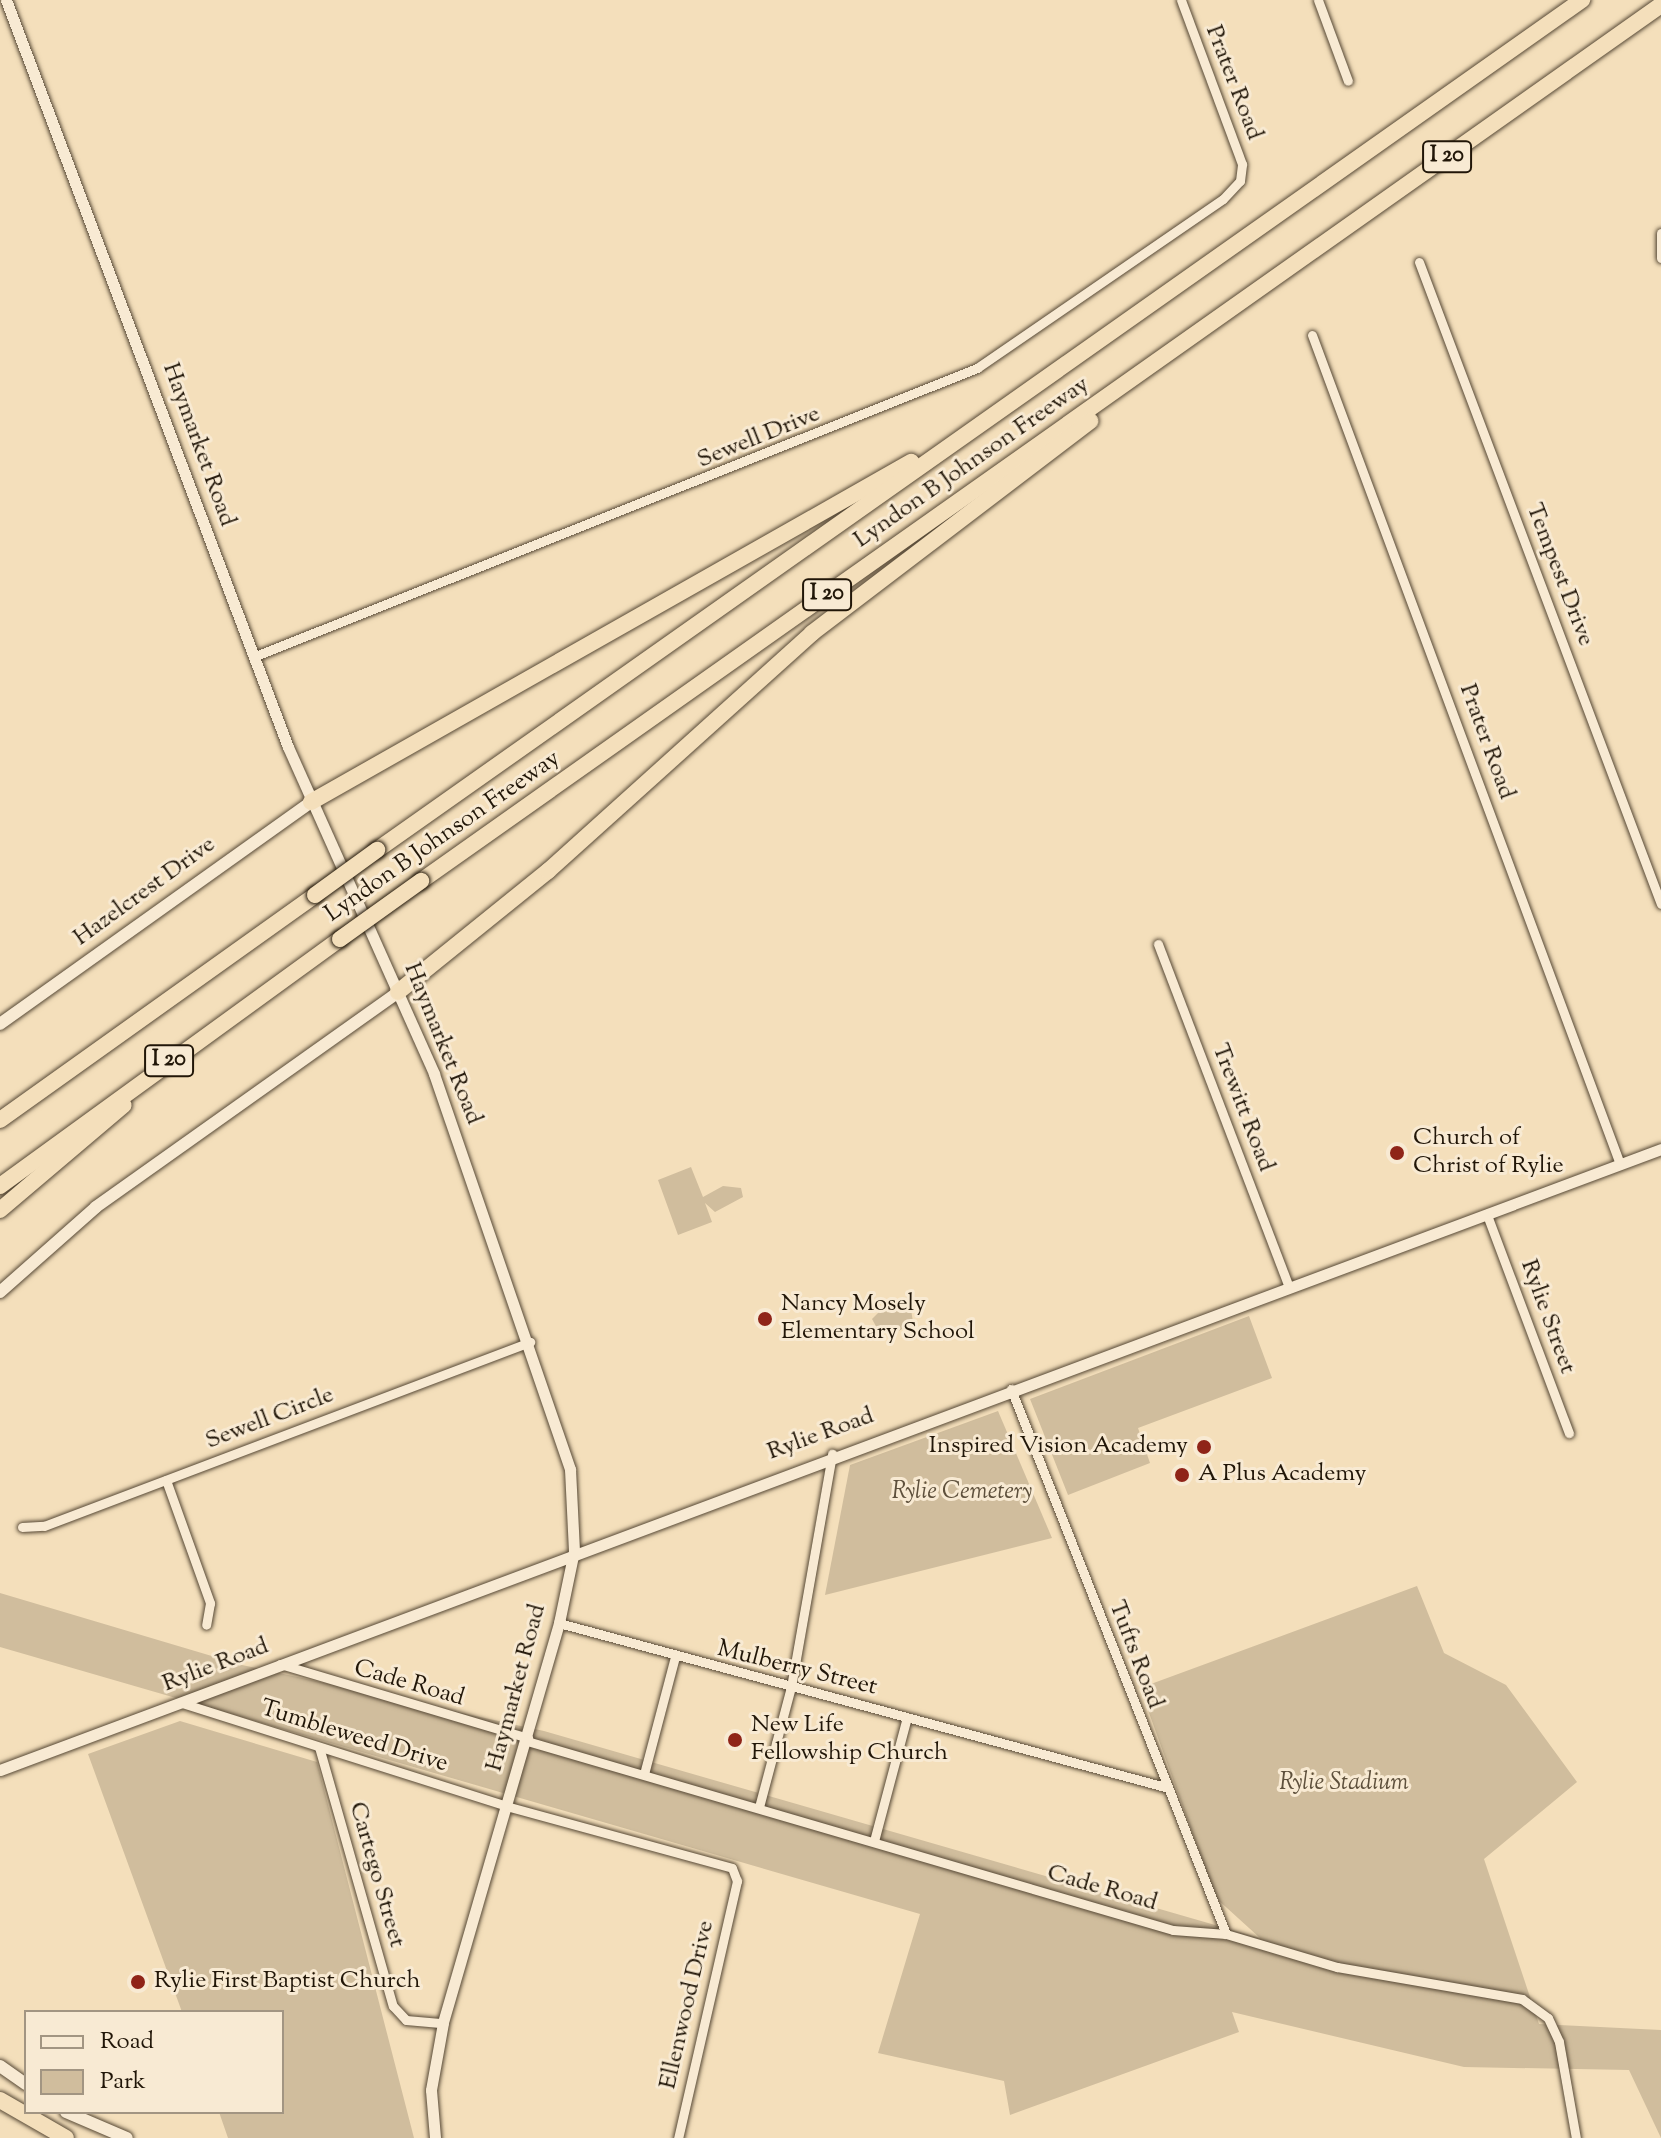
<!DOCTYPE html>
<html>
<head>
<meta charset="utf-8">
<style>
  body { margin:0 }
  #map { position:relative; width:1661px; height:2138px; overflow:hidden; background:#f4dfbb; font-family:"Sorts Mill Goudy",serif }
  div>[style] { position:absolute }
  .green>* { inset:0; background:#d0bd9d }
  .roads { filter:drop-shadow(0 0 2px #564835) drop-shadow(0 0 2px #564835) }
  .minor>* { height:9px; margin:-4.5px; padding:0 4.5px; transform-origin:4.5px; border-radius:4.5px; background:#f8ead3 }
  .tertiary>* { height:11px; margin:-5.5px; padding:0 5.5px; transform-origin:5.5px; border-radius:5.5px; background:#f8ead3 }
  .secondary>* { height:12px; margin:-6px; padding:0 6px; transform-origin:6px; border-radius:6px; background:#f8ead3 }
  .motorway>* { height:16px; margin:-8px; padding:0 8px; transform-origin:8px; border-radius:8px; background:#f4dfbb }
  .bridges { filter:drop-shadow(0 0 2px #211608) drop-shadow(0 0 2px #211608) }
  .motorway-bridge>* { height:16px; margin:-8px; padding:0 8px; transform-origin:8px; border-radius:8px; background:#f4dfbb }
  .dots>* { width:22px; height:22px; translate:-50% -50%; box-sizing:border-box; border:4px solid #f8ead3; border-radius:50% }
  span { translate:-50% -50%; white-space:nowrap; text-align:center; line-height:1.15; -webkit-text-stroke:6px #f8ead3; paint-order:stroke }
  .shield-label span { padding:2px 6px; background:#f8ead3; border:2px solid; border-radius:6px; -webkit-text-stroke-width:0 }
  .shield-label { font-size:22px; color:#211608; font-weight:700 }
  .street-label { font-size:24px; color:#211608 }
  .poi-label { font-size:24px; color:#211608 }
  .left { translate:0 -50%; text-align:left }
  .right { translate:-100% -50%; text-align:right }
  .park-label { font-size:24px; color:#5e503c; font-style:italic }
  .legend { position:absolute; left:24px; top:2010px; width:260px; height:104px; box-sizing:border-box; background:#f8ead3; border:2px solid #a29582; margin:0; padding:10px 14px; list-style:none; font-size:24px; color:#211608 }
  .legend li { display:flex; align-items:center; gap:16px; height:40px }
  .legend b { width:40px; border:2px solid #a29582 }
</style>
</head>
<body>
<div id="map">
  <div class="green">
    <div style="clip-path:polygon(691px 1167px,703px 1197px,723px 1186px,741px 1188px,743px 1197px,715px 1212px,705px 1203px,712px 1222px,678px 1235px,658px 1180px)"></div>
    <div style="clip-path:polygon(893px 1298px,910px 1303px,913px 1322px,899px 1331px,878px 1330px,872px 1319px)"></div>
    <div style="clip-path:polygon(1249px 1316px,1272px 1378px,1138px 1428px,1150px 1463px,1068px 1495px,1030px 1399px)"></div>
    <div style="clip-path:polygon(998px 1411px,1052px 1538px,825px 1595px,850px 1465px)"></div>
    <div style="clip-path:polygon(1417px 1586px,1444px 1653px,1506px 1685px,1577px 1782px,1484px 1859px,1539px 2024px,1661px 2030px,1661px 2138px,1629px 2070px,1464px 2067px,1232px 2012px,1239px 2032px,1010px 2115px,1004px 2081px,878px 2053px,920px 1914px,0 1647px,0 1593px,242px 1665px,544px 1731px,1260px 1938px,1216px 1898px,1140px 1688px)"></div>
    <div style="clip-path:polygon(180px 1721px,317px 1762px,414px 2138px,228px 2138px,219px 2112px,282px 2112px,282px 2012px,182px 2012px,88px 1754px)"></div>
  </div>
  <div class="roads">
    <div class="minor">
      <div style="left:1318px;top:0;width:86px;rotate:69.7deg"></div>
      <div style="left:1661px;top:233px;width:25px;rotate:90deg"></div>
      <div style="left:1419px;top:262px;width:686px;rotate:69.35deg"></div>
      <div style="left:1312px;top:335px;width:884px;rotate:69.62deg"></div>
      <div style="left:253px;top:657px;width:780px;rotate:-21.76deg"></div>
      <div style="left:977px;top:368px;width:298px;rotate:-34.5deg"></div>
      <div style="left:1223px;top:199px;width:25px;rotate:-47deg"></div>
      <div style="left:1240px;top:181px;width:17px;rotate:-83deg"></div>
      <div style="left:1242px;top:164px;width:175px;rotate:-110.4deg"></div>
      <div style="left:1158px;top:944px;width:367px;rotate:69.1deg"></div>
      <div style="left:1487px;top:1215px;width:233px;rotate:69.4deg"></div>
      <div style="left:1011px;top:1389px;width:586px;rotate:68.47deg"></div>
      <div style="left:166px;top:1480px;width:131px;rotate:70.3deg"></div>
      <div style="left:210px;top:1603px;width:22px;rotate:100deg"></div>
      <div style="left:22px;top:1527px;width:22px;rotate:-3deg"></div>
      <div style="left:44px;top:1526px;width:520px;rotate:-20.74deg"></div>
      <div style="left:559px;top:1623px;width:628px;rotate:15.14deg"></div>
      <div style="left:280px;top:1664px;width:259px;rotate:16.6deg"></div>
      <div style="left:182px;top:1703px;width:340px;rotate:17.6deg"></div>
      <div style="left:506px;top:1806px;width:234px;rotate:15.3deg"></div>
      <div style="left:732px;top:1868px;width:14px;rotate:69deg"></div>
      <div style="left:737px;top:1881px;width:264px;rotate:102.9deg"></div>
      <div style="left:527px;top:1741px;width:673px;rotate:16.31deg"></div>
      <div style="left:1173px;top:1930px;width:53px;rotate:4.3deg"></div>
      <div style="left:1226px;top:1934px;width:116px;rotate:16.6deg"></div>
      <div style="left:1337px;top:1967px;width:188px;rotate:9.8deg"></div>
      <div style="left:1522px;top:1999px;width:32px;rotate:36deg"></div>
      <div style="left:1548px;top:2018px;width:26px;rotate:65deg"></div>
      <div style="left:1559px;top:2042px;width:97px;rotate:80deg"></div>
      <div style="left:319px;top:1747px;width:269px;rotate:74.1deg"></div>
      <div style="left:393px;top:2006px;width:19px;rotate:47deg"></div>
      <div style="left:406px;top:2020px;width:37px;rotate:5deg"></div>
      <div style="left:644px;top:1774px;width:121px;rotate:-75.2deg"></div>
      <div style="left:759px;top:1807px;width:124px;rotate:-75.1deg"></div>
      <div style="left:791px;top:1687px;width:237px;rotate:-80deg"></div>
      <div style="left:874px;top:1841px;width:128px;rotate:-75.1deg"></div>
    </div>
    <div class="tertiary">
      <div style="left:6px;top:0;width:798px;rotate:69.32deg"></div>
      <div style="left:288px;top:747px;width:358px;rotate:65.9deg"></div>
      <div style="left:434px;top:1074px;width:418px;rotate:71deg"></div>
      <div style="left:570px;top:1469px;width:82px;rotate:87.2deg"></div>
      <div style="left:574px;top:1551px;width:74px;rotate:101.8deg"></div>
      <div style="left:559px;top:1623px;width:416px;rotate:106.2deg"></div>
      <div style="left:443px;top:2023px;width:68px;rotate:100.2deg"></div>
      <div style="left:431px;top:2090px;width:48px;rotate:85.2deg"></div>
      <div style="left:0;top:1770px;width:1773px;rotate:-20.5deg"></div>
    </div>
    <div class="secondary">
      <div style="left:0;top:1024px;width:382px;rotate:-35.5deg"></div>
      <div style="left:0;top:1292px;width:128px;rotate:-41.5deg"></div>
      <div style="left:96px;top:1207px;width:371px;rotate:-35.4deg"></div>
      <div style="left:0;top:2066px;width:32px;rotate:35deg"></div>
      <div style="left:66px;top:2112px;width:66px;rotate:23.1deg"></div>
    </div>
    <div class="motorway">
      <div style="left:311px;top:802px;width:690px;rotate:-29.54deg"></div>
      <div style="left:377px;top:850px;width:1475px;rotate:-35.2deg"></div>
      <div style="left:421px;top:881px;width:1518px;rotate:-35.24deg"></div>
      <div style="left:398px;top:992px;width:193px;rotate:-38.9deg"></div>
      <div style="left:548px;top:871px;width:355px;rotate:-42deg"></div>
      <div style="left:812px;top:633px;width:350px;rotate:-37.3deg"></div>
      <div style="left:0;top:1120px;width:387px;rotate:-35.5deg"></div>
      <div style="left:0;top:1186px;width:420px;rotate:-36deg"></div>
      <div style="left:0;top:1210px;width:162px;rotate:-40.3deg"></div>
      <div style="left:0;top:2100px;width:76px;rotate:29.9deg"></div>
    </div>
  </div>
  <div class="bridges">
    <div class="motorway-bridge">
      <div style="left:315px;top:895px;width:77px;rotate:-36deg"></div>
      <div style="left:340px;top:939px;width:100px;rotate:-35.6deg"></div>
    </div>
  </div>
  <div class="dots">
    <div style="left:1397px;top:1153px;background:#8f2418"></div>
    <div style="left:765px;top:1319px;background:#8f2418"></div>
    <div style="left:1204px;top:1447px;background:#8f2418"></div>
    <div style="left:1182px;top:1475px;background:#8f2418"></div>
    <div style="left:735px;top:1740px;background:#8f2418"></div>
    <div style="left:138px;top:1982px;background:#8f2418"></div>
  </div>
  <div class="shield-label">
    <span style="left:1447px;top:157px">I 20</span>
    <span style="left:827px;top:595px">I 20</span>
    <span style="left:169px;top:1061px">I 20</span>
  </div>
  <div class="street-label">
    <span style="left:1233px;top:83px;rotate:69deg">Prater Road</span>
    <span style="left:759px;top:438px;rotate:-22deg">Sewell Drive</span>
    <span style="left:198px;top:445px;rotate:70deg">Haymarket Road</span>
    <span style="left:972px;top:463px;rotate:-35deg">Lyndon B Johnson Freeway</span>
    <span style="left:1559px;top:575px;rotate:69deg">Tempest Drive</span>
    <span style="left:1486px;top:742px;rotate:70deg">Prater Road</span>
    <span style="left:443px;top:837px;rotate:-35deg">Lyndon B Johnson Freeway</span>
    <span style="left:145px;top:892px;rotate:-36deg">Hazelcrest Drive</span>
    <span style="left:442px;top:1044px;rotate:68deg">Haymarket Road</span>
    <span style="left:1242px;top:1108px;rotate:69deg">Trewitt Road</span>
    <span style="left:1547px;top:1317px;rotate:70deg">Rylie Street</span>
    <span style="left:270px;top:1419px;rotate:-21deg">Sewell Circle</span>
    <span style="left:821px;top:1435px;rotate:-20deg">Rylie Road</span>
    <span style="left:1135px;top:1655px;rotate:69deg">Tufts Road</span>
    <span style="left:216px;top:1666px;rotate:-21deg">Rylie Road</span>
    <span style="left:797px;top:1669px;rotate:14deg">Mulberry Street</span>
    <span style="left:409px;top:1684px;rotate:16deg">Cade Road</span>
    <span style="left:517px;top:1688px;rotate:-75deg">Haymarket Road</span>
    <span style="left:354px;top:1737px;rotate:17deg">Tumbleweed Drive</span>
    <span style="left:376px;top:1875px;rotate:74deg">Cartego Street</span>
    <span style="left:1102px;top:1889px;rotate:16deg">Cade Road</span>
    <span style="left:688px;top:2005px;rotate:-77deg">Ellenwood Drive</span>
  </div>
  <div class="poi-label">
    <span class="left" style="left:1413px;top:1153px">Church of<br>Christ of Rylie</span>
    <span class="left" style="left:781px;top:1319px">Nancy Mosely<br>Elementary School</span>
    <span class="right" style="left:1188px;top:1447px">Inspired Vision Academy</span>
    <span class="left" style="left:1198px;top:1475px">A Plus Academy</span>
    <span class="left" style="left:751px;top:1740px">New Life<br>Fellowship Church</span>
    <span class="left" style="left:154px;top:1982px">Rylie First Baptist Church</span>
  </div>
  <div class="park-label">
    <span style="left:962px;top:1493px">Rylie Cemetery</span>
    <span style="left:1344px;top:1784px">Rylie Stadium</span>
  </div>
  <ul class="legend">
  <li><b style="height:10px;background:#f8ead3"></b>Road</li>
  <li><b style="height:22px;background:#d0bd9d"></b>Park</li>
  </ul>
</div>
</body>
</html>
